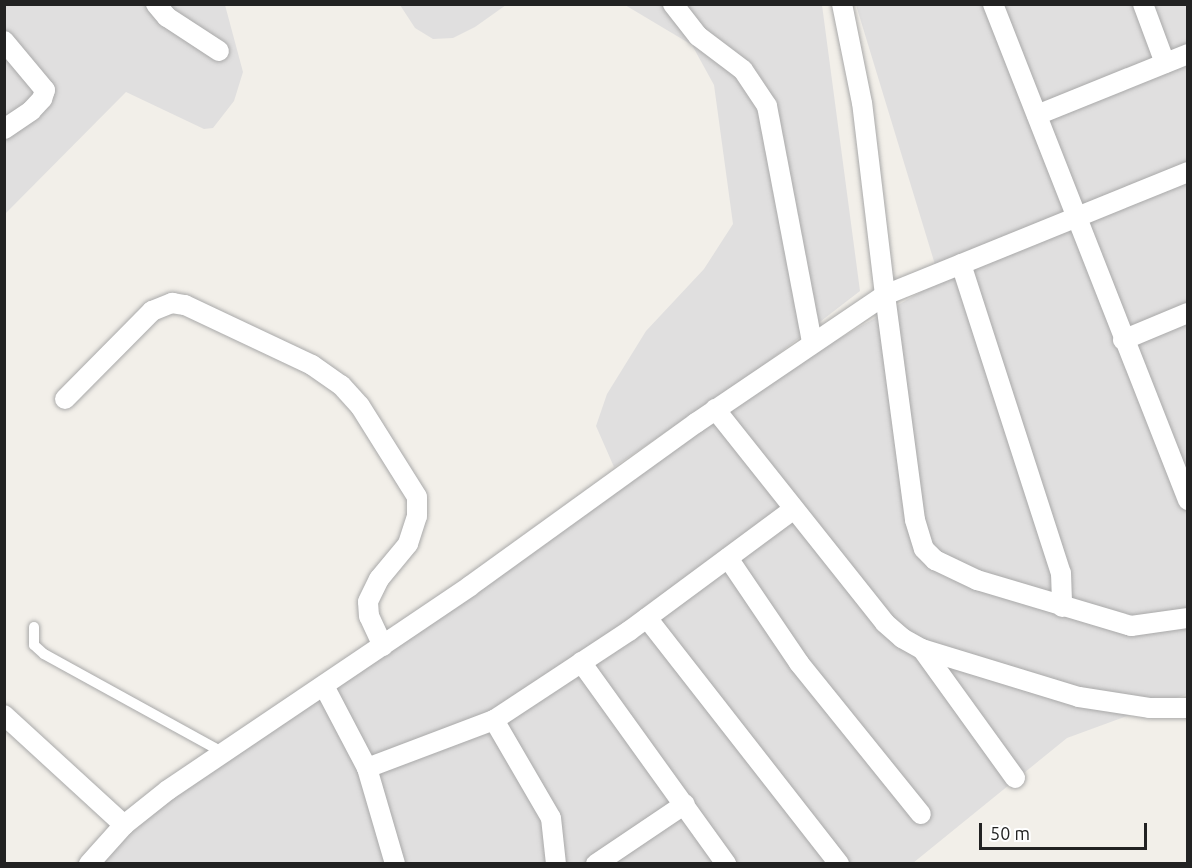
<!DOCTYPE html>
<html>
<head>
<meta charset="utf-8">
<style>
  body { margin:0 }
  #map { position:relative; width:1192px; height:868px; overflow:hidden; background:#f2efe9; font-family:Ubuntu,sans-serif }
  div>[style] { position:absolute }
  .residential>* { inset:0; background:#e0dfdf }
  .roads { filter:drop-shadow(0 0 2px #a9a9a9) drop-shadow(0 0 2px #a9a9a9) }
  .lane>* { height:10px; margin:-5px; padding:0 5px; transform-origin:5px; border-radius:5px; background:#fff }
  .street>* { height:20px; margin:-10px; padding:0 10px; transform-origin:10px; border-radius:10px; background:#fff }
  span { translate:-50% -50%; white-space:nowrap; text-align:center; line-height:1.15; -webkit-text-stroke:5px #fff; paint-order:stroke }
  .frame { position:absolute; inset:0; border:6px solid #222; pointer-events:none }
  .scale { position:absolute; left:979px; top:823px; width:168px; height:27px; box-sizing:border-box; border:3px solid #222; border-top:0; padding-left:8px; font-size:18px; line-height:21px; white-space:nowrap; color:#222; -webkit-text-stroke:4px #fff; paint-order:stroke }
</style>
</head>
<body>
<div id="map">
  <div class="residential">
    <div style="clip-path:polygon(5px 5px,225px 5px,243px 72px,234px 101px,213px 128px,204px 129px,126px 92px,5px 214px)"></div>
    <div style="clip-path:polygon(400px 5px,400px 4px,506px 5px,475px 27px,453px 38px,433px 39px,415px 28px)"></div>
    <div style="clip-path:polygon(625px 5px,822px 5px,860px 291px,760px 368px,614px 467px,596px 426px,607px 394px,646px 331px,704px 269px,733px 224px,714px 85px,692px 45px)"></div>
    <div style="clip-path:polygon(856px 5px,1187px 5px,1187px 694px,1067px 738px,913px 863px,95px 864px,163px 805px,779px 373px,940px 281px)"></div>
  </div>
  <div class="roads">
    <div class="lane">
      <div style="left:34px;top:627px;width:18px;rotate:90deg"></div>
      <div style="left:34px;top:645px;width:13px;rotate:42deg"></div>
      <div style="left:44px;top:654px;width:205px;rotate:28.8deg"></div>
    </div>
    <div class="street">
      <div style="left:156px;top:4px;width:17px;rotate:50deg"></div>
      <div style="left:167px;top:17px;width:62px;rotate:33.2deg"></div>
      <div style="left:673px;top:4px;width:41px;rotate:52deg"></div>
      <div style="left:698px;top:36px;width:56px;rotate:37.1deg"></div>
      <div style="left:743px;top:70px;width:43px;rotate:56.3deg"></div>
      <div style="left:767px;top:106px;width:241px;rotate:79.2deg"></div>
      <div style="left:993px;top:4px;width:533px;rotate:68.54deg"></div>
      <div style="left:1143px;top:4px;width:63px;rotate:69.6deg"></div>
      <div style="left:4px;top:41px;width:64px;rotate:50.1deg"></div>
      <div style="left:45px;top:90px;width:9px;rotate:108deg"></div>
      <div style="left:42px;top:99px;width:16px;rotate:133deg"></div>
      <div style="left:31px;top:111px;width:32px;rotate:146deg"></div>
      <div style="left:1037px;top:115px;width:163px;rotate:-22deg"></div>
      <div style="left:1188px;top:172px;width:327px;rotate:157.9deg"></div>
      <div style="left:885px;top:295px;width:227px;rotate:82.4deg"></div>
      <div style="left:915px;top:520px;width:30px;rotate:73deg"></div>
      <div style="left:924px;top:549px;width:16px;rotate:45deg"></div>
      <div style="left:935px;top:560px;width:47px;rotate:25.5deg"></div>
      <div style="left:977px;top:580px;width:161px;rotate:16.6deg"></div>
      <div style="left:1131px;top:626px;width:58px;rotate:-8deg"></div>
      <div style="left:961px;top:264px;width:325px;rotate:72.1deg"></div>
      <div style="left:1061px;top:573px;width:34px;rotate:88deg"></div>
      <div style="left:1123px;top:340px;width:70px;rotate:-22.6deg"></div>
      <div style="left:65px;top:399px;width:124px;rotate:-45.3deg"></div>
      <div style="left:152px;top:311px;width:22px;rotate:-22deg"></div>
      <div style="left:172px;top:303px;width:13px;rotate:9deg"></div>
      <div style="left:185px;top:305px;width:140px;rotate:25.3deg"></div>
      <div style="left:312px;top:365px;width:35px;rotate:35deg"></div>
      <div style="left:341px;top:385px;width:28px;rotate:48deg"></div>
      <div style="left:360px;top:406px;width:107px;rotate:57.9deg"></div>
      <div style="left:417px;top:497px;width:19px;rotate:90deg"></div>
      <div style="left:417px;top:516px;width:29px;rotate:108deg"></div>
      <div style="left:408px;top:544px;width:45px;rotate:129.6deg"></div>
      <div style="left:379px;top:579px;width:25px;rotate:116deg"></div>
      <div style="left:368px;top:602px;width:14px;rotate:86deg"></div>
      <div style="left:369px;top:616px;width:33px;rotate:65deg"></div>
      <div style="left:715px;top:409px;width:273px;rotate:51.5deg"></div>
      <div style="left:885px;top:623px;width:23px;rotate:41deg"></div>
      <div style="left:902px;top:638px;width:23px;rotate:29deg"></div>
      <div style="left:922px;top:649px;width:164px;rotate:17deg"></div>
      <div style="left:1079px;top:697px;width:71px;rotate:8.9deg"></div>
      <div style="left:1149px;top:708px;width:39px"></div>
      <div style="left:728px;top:558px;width:127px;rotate:55.9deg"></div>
      <div style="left:799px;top:663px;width:194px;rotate:51.1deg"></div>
      <div style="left:647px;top:618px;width:312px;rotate:52deg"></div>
      <div style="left:922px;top:649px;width:159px;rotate:54.2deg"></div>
      <div style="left:581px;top:662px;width:249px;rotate:54.3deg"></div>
      <div style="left:324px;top:686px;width:93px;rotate:62.3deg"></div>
      <div style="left:367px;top:768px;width:100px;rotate:73.7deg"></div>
      <div style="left:4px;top:715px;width:163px;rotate:42.5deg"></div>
      <div style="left:494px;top:720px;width:113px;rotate:59.8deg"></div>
      <div style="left:551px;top:818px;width:46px;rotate:83.8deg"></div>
      <div style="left:367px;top:768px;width:136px;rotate:-20.7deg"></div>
      <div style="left:494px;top:720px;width:162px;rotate:-33.4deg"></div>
      <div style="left:629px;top:631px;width:205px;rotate:-36.5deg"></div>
      <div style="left:89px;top:864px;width:52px;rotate:-48.1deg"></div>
      <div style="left:124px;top:825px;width:56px;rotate:-38.5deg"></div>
      <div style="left:168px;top:790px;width:364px;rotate:-34deg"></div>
      <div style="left:470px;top:586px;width:279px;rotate:-35.8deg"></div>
      <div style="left:696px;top:423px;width:228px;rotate:-34.1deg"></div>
      <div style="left:885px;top:295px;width:193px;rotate:-96.8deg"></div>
      <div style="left:862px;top:103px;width:101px;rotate:-101.4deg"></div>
      <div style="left:596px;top:864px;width:107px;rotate:-34deg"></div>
    </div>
  </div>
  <div class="frame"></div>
  <div class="scale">50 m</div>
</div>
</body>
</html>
